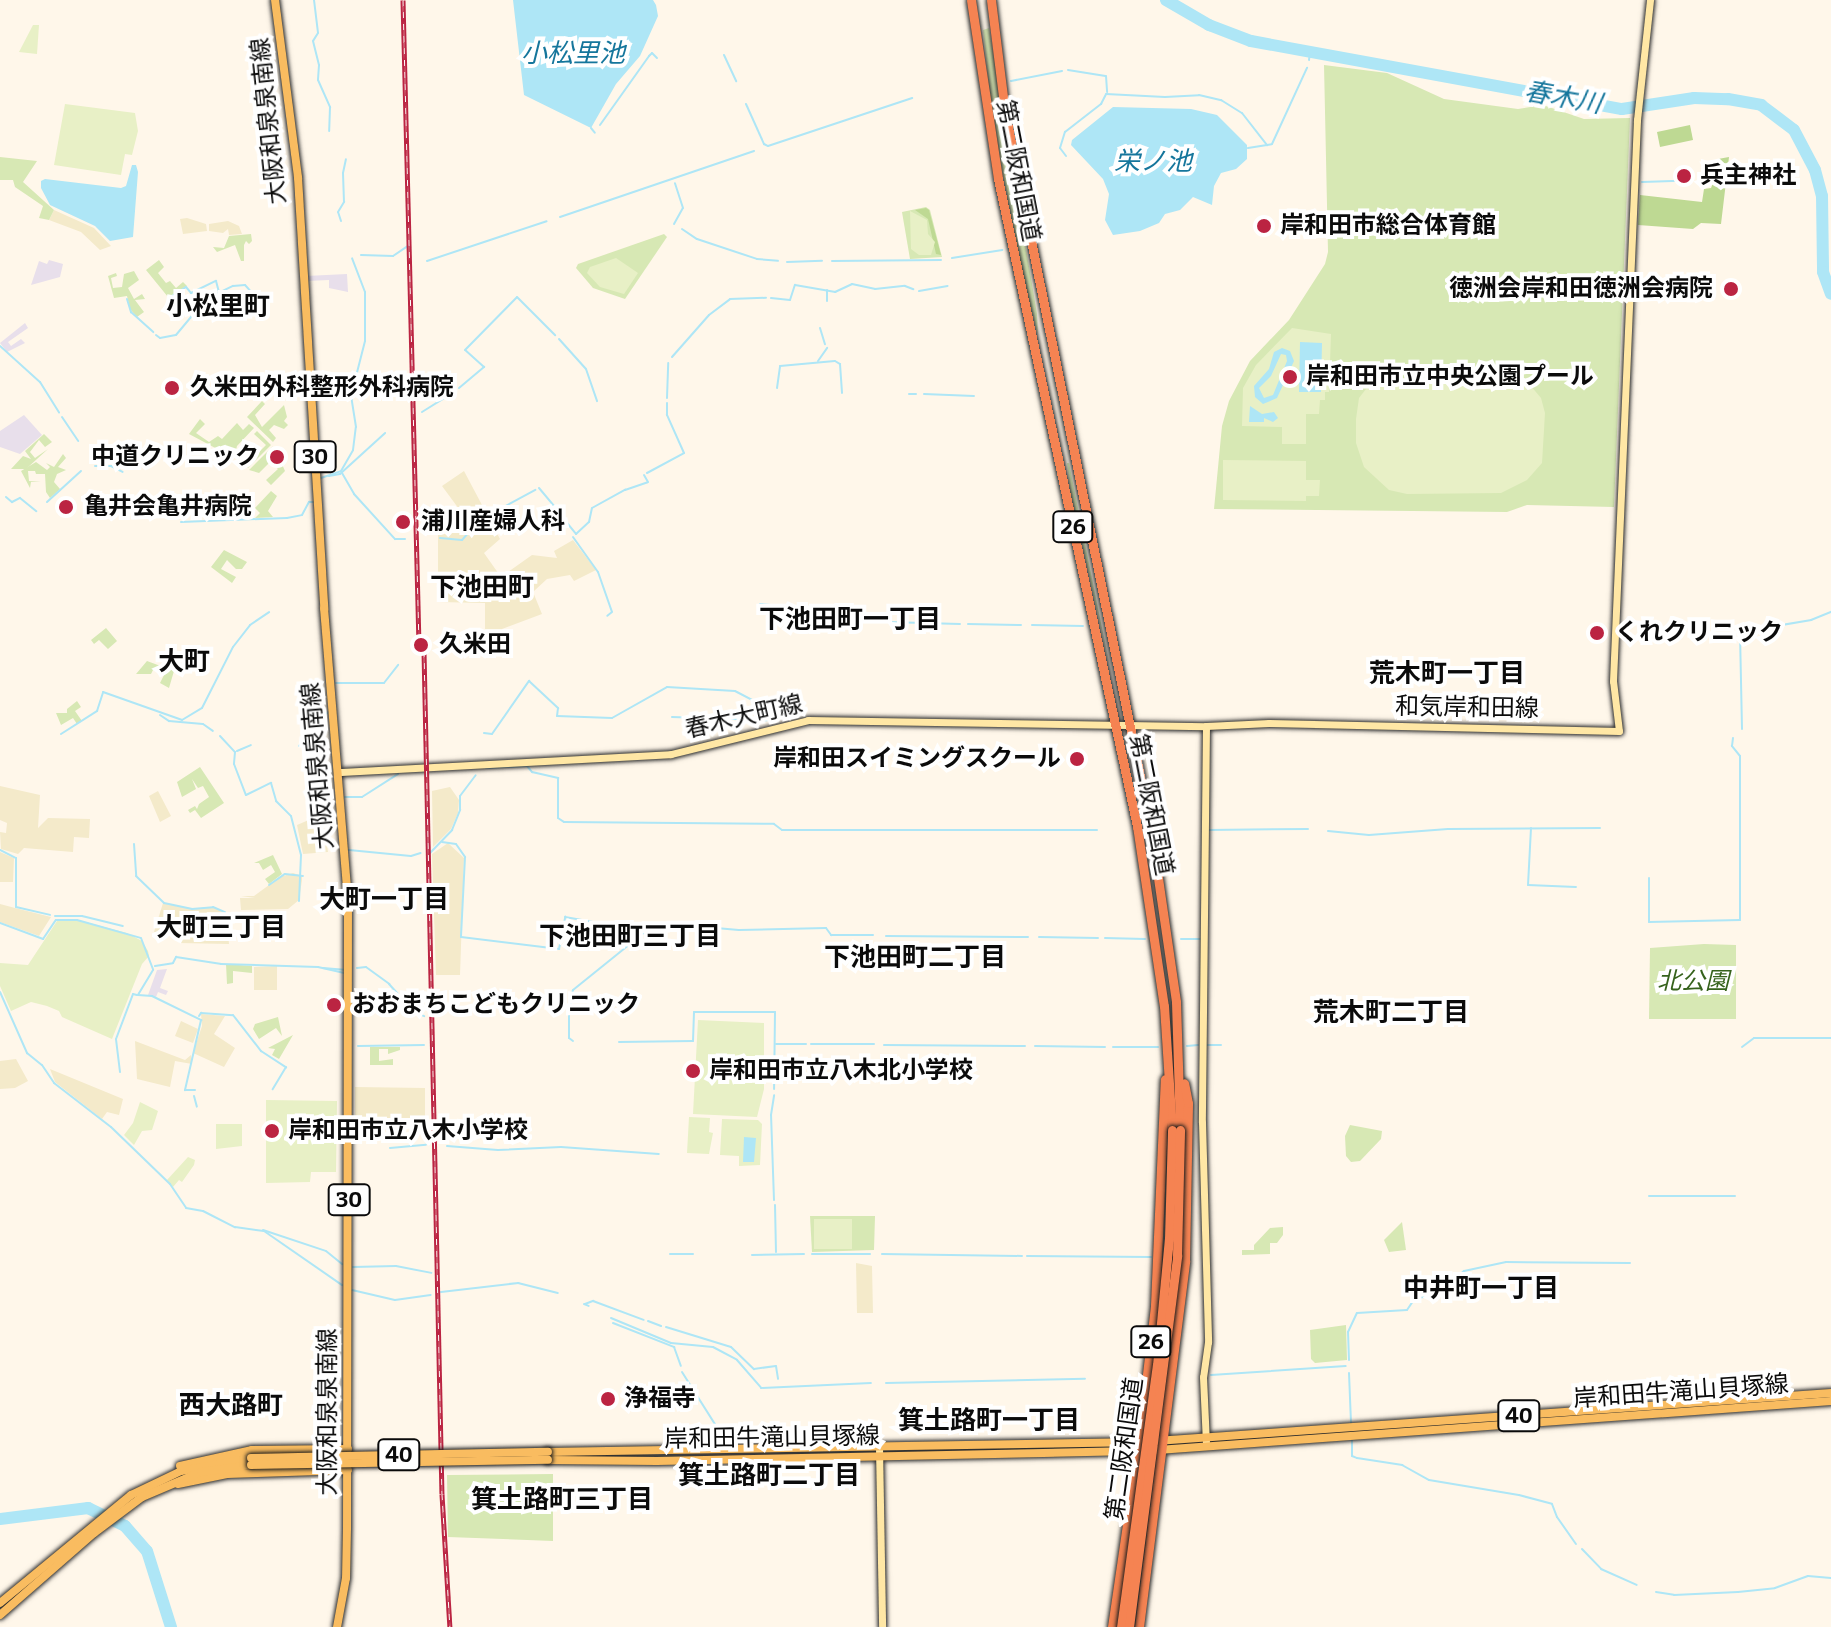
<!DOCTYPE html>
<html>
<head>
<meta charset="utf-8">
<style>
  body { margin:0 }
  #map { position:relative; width:1831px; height:1627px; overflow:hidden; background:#fff7ea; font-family:Bitter,"Noto Sans JP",serif }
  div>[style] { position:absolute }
  .industrial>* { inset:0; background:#e8dfeb }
  .farmland>* { inset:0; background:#f4eaca }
  .green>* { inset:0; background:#d7e8b4 }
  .forest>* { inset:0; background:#bed993 }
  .pitch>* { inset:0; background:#e8f0c6 }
  .water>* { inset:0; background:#aee6f6 }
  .stream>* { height:2px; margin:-1px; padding:0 1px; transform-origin:1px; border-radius:1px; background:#aee6f6 }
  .river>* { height:12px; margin:-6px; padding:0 6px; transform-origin:6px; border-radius:6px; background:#aee6f6 }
  .roads { filter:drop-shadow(0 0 2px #2d2d2d) drop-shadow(0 0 2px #2d2d2d) }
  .secondary>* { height:7px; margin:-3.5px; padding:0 3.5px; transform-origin:3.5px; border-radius:3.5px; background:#ffe7a5 }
  .primary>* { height:8px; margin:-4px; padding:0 4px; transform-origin:4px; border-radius:4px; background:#f9bc60 }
  .highway>* { height:9px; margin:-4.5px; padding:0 4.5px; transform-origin:4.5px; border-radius:4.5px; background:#f58352 }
  .rail>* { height:5px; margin-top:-2.5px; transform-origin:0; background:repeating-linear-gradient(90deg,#fff 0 6px,#bb2442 0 12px); box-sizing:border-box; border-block:2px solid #bb2442 }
  .bridges { filter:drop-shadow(0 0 2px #1c1c1c) drop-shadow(0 0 2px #1c1c1c) }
  .primary-bridge>* { height:8px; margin:-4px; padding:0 4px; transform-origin:4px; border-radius:4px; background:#f9bc60 }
  .highway-bridge>* { height:9px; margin:-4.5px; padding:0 4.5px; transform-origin:4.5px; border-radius:4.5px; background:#f58352 }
  .dots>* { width:22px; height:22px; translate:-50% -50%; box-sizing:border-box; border:4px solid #fff; border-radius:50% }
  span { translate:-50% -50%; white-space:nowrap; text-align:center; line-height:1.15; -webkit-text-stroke:8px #fff; paint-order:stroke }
  .shield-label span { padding:2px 6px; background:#fff; border:2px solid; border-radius:6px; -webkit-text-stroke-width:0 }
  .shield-label { font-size:22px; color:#0b0b0b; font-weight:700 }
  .street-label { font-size:24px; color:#0b0b0b }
  .poi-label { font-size:24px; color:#0b0b0b; font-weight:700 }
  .left { translate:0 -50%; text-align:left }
  .right { translate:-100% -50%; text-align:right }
  .park-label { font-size:24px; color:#36621c; font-style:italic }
  .water-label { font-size:26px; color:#15769c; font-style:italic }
  .neighbourhood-label { font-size:26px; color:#0b0b0b; font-weight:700 }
</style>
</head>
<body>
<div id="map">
  <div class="industrial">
    <div style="clip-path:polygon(49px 260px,63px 264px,60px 277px,31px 285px,39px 261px,47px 264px)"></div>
    <div style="clip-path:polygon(347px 274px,348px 292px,329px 288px,329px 280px,307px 281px,306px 276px)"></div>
    <div style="clip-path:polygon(25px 323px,28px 328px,8px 342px,11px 346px,21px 339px,25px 343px,7px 352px,0 343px)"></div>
    <div style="clip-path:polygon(24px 415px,42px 435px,20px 454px,0 447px,0 431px)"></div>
    <div style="clip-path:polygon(167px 969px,160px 988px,168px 991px,166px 995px,158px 992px,156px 997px,148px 995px,157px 970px)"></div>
  </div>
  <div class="farmland">
    <div style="clip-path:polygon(54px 210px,94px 228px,111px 246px,100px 250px,81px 232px,49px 220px)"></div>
    <div style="clip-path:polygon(187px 218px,206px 224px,207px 231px,183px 234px,180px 219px)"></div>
    <div style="clip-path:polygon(228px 221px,239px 226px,242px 234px,229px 235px,228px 229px,223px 233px,209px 231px,209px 224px)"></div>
    <div style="clip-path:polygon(464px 471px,500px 539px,484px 553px,501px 577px,532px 555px,557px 558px,554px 551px,573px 540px,596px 570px,574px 581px,570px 575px,547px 579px,533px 592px,542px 614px,502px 629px,509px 647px,485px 646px,485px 603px,438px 602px,438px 522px,448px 520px,459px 509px,442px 486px)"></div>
    <div style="clip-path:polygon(0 786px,40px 795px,38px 828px,48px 818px,90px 819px,89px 838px,74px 837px,73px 852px,24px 848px,18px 854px,1px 849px,0 832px,6px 833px,7px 823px,0 820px)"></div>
    <div style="clip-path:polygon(450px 787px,459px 800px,458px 813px,451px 829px,433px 847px,432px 791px)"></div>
    <div style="clip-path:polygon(158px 791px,171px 816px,160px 822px,149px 796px)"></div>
    <div style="clip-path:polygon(318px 816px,319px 830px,325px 830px,328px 852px,303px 854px,297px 825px)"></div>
    <div style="clip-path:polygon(448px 843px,464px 858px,460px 975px,436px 975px,432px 854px)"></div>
    <div style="clip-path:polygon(0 852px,14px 858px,13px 882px,0 882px)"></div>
    <div style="clip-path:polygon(293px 873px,302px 876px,302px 880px,299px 900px,288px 909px,241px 910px,240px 898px,255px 898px,241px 896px,254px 896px,280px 877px)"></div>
    <div style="clip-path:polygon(163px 903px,192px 909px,213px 907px,226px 912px,229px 944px,179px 943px,179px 933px,154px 932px)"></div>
    <div style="clip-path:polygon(0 904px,15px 908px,51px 917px,39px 936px,0 922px)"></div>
    <div style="clip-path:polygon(277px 966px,277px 990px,254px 990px,254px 967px)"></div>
    <div style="clip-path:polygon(201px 1014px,225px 1016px,214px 1034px,235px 1048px,224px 1067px,193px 1053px,202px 1026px)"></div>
    <div style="clip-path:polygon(181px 1021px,198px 1029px,193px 1043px,175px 1036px)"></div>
    <div style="clip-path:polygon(135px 1041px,185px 1060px,191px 1055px,192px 1064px,175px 1061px,170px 1087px,137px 1079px)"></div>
    <div style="clip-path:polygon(16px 1059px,28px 1081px,15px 1088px,0 1089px,0 1061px)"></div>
    <div style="clip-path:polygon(50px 1069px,123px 1099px,119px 1115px,107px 1112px,102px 1119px,55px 1082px)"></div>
    <div style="clip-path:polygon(355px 1087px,425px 1088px,425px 1125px,355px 1124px)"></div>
    <div style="clip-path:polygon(856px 1263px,872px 1266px,873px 1313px,857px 1313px)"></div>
  </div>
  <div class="green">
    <div style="clip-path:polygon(989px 28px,1037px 314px,1038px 335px,1021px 269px,993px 123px,983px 30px)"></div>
    <div style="clip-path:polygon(1324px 65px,1387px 73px,1444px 99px,1518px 109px,1543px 105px,1584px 119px,1630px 118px,1614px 507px,1527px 505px,1507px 512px,1214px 509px,1222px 426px,1229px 401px,1250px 361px,1289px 320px,1325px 264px,1328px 252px)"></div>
    <div style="clip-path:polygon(0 157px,37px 161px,23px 182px,54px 210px,49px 220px,39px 218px,43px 206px,15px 187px,13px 180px,0 180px)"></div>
    <div style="clip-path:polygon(926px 207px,930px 210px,942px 257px,910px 259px,902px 212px)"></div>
    <div style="clip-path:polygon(251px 234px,252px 241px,249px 244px,246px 241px,244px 245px,244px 261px,241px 261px,235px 245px,217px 252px,213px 247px,224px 248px,229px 236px)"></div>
    <div style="clip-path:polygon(664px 234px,667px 237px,625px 299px,593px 288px,576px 268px,578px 264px)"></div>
    <div style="clip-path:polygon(159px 260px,164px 267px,158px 273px,166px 283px,170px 281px,176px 288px,183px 282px,187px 286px,168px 297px,146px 270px)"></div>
    <div style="clip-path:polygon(134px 271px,139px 280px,128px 288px,134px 299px,142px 294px,145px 299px,135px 300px,144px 312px,137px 317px,130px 309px,127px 296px,114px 298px,108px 276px,116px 273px,117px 276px,111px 278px,113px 288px,122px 287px,124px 274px)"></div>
    <div style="clip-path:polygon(262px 401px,265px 404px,255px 415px,262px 427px,284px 405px,287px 417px,284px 421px,288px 425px,284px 429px,274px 425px,269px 430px,276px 438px,273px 442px,247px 417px)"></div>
    <div style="clip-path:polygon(200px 419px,205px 424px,196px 433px,209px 442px,218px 436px,222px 439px,237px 423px,243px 430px,249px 424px,254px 428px,237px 446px,234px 458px,189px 434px)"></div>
    <div style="clip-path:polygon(257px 431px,271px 445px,248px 468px,245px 465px,251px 458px,243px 451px,248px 446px,257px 454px,266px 445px,254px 434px)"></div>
    <div style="clip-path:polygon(44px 434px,52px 442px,45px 447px,39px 440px,30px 452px,35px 458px,48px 449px,26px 469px,11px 469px,23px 456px,31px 459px,25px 451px)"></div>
    <div style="clip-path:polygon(273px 446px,267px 456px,277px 465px,281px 462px,285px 471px,271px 485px,266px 480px,278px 469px,270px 462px,259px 473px,249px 470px)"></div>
    <div style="clip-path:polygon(63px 454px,66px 458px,58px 467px,66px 470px,57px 474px,54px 482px,60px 489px,50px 498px,46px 492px,45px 474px,36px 474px,35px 471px,28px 471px,29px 481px,41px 482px,31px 482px,30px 488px,21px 471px,36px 462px,47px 470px,50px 467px,46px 463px,54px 467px)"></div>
    <div style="clip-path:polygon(1067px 463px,1069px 463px,1110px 668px,1070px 490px)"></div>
    <div style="clip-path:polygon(271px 491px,277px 496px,268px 511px,273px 517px,255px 518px,260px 513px,255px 508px)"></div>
    <div style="clip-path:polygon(224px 550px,247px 562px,242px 569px,236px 569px,227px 560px,221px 569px,236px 577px,232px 583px,211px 567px)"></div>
    <div style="clip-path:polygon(106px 628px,117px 641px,108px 649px,99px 640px,94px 644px,91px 640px)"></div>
    <div style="clip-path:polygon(147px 661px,174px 671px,169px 688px,160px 683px,165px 673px,154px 668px,151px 674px,136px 674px)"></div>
    <div style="clip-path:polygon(77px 701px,81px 707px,75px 711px,82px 721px,77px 724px,73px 718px,61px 725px,56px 713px,67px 713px,67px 709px)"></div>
    <div style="clip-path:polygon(200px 767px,224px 803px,201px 818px,195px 810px,190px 813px,188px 810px,195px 806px,197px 809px,199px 804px,209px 797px,203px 786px,198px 788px,192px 779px,196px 789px,182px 797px,177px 782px)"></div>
    <div style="clip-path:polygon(273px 855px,282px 874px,269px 884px,265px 879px,275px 872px,271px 865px,263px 870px,259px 863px,254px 863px)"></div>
    <div style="clip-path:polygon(1704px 944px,1736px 945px,1736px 1019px,1649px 1019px,1650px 948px)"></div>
    <div style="clip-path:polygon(226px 964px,252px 966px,252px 973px,233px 971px,233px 983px,227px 984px)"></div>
    <div style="clip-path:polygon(278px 1017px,282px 1036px,276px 1028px,259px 1039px,253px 1029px,255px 1024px)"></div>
    <div style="clip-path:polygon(293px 1035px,279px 1059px,272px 1055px,275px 1049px,268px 1048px)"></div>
    <div style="clip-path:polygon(370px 1047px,400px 1047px,400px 1050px,388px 1054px,388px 1049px,379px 1049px,379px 1061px,393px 1059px,393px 1065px,370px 1065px)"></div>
    <div style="clip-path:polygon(1350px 1125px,1382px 1131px,1381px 1139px,1360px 1161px,1351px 1162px,1346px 1156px,1345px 1136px)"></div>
    <div style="clip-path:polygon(810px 1216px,875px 1216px,874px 1250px,812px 1252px)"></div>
    <div style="clip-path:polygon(1402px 1222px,1406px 1250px,1389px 1252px,1384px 1240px)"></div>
    <div style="clip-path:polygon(1283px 1227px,1283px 1235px,1277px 1243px,1270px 1243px,1270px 1254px,1242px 1255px,1242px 1250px,1254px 1250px,1254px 1245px,1270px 1228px)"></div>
    <div style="clip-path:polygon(1346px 1325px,1347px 1360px,1315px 1363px,1311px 1359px,1310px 1330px)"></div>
    <div style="clip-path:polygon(553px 1474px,553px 1541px,448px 1537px,447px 1475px)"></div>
  </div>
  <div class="forest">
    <div style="clip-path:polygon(1690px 125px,1693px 140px,1660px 147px,1657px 132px)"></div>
    <div style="clip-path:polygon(1729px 157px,1721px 224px,1701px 223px,1693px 229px,1638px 225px,1640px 195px,1702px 202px,1704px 189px,1711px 188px,1713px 183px,1703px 182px,1703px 177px,1720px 172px,1718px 159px)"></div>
    <div style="clip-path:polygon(926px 208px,929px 210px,941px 255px,936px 254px,928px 219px,915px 210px)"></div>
  </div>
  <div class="pitch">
    <div style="clip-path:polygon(33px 25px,39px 25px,37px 54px,19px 52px)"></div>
    <div style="clip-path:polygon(65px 104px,135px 113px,138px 131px,132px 155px,125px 154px,121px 175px,54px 165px)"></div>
    <div style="clip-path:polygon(910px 211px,927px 220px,928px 234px,935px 242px,931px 255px,919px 255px,911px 249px)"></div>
    <div style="clip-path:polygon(616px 258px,638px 273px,624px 294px,600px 287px,587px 273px,590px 267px)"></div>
    <div style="clip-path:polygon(1292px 328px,1331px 334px,1329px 392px,1325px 392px,1325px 400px,1320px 400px,1319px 414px,1306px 414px,1306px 444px,1282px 444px,1282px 427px,1242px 426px,1243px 388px,1256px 365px)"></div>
    <div style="clip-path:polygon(1389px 381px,1518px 381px,1530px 385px,1541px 398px,1545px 413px,1542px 463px,1527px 480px,1501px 493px,1407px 494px,1389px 490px,1364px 467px,1356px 443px,1356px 419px,1359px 398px,1366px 389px)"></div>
    <div style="clip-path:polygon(1223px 460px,1306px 461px,1306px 480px,1320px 480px,1319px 496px,1306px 496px,1306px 501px,1223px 500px)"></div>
    <div style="clip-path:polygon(57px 921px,82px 921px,127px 933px,142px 941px,148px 951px,149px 956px,142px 964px,112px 1039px,62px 1017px,59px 1011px,47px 1006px,31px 1002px,11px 1011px,0 986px,0 963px,28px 965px)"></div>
    <div style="clip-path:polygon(698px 1020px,764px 1023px,764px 1089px,757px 1117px,693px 1114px)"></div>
    <div style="clip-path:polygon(266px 1100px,337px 1101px,336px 1172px,311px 1172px,310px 1182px,266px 1183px)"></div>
    <div style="clip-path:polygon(140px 1102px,158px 1111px,152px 1130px,142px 1131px,134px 1145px,124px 1135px,133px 1123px)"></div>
    <div style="clip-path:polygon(689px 1117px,710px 1118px,709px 1132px,713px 1133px,709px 1154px,687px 1153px)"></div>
    <div style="clip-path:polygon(722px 1119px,758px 1120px,762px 1124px,760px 1165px,739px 1166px,739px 1156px,720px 1155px)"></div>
    <div style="clip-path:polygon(216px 1124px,242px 1124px,242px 1146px,216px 1149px)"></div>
    <div style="clip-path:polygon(188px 1157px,195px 1160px,194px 1165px,182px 1182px,179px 1180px,173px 1187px,167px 1180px)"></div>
    <div style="clip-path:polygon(814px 1219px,852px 1219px,852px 1249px,814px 1249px)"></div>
  </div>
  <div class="water">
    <div style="clip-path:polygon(513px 0,653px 0,656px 5px,658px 16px,640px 56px,616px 84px,591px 128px,524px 95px)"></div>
    <div style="clip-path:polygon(1113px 107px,1191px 109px,1217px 115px,1247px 145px,1247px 159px,1236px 169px,1221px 173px,1214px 186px,1212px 205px,1193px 197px,1180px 210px,1165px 214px,1159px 223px,1140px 231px,1113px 235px,1105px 220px,1109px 194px,1103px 179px,1071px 145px,1072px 140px)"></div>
    <div style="clip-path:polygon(132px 165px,136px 165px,138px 172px,133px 237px,110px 241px,95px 226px,50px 205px,41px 188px,41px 181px,45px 179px,121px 188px,126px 186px)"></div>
    <div style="clip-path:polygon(1300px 342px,1322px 343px,1321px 392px,1299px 392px)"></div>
    <div style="clip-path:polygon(evenodd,1282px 348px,1290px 351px,1294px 361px,1277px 398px,1263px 404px,1255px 397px,1254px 386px,1269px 369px,1274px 352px,1282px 348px,1281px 354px,1286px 355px,1287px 361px,1273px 395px,1264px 398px,1259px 388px,1271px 376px,1281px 354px)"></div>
    <div style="clip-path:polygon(1250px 406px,1262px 414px,1274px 412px,1278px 418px,1273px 422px,1264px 418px,1264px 422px,1249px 422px)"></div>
    <div style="clip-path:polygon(744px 1137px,756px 1138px,754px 1162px,743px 1162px)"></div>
  </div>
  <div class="stream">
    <div style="left:314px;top:0;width:33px;rotate:83deg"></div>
    <div style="left:318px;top:33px;width:9px;rotate:122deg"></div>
    <div style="left:313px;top:41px;width:25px;rotate:76deg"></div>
    <div style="left:319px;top:65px;width:15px;rotate:94deg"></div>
    <div style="left:318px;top:80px;width:30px;rotate:66deg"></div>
    <div style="left:330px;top:107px;width:24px;rotate:92deg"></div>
    <div style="left:724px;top:55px;width:29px;rotate:65deg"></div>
    <div style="left:1309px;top:60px;width:7px;rotate:-82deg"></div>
    <div style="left:1068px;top:70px;width:38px;rotate:9deg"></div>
    <div style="left:1106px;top:76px;width:16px;rotate:86deg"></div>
    <div style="left:1011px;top:81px;width:52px;rotate:-11.1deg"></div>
    <div style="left:746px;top:104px;width:44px;rotate:65.8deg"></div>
    <div style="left:764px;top:144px;width:4px;rotate:27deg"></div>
    <div style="left:768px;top:146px;width:152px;rotate:-18.4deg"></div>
    <div style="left:600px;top:125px;width:85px;rotate:-54.6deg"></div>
    <div style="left:649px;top:56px;width:4px;rotate:-45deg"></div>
    <div style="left:652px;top:53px;width:7px;rotate:45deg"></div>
    <div style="left:591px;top:128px;width:6px;rotate:51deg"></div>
    <div style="left:1248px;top:148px;width:24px;rotate:-9deg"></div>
    <div style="left:1272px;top:144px;width:84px;rotate:-65.3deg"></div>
    <div style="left:1066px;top:156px;width:10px;rotate:-127deg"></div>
    <div style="left:1060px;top:148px;width:17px;rotate:-73deg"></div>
    <div style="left:1065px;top:132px;width:46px;rotate:-37.9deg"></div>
    <div style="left:1101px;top:104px;width:11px;rotate:-63deg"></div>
    <div style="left:1106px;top:94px;width:59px;rotate:2.9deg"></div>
    <div style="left:1165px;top:97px;width:34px;rotate:-3deg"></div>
    <div style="left:1199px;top:95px;width:23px;rotate:13deg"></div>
    <div style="left:1221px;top:100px;width:25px;rotate:32deg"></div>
    <div style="left:1242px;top:113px;width:41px;rotate:52deg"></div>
    <div style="left:1642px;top:182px;width:38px;rotate:-2deg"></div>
    <div style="left:560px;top:217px;width:205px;rotate:-18.8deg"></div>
    <div style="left:341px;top:221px;width:9px;rotate:-108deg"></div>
    <div style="left:338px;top:212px;width:12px;rotate:-59deg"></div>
    <div style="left:344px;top:202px;width:29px;rotate:-92deg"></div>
    <div style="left:343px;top:173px;width:14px;rotate:-78deg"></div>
    <div style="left:674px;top:224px;width:18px;rotate:-61deg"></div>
    <div style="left:683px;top:208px;width:26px;rotate:-108deg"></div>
    <div style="left:682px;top:229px;width:18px;rotate:34deg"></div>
    <div style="left:697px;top:239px;width:63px;rotate:18.4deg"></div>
    <div style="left:757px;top:259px;width:21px;rotate:5deg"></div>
    <div style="left:361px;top:255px;width:32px;rotate:2deg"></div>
    <div style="left:393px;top:256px;width:18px;rotate:-34deg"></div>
    <div style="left:952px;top:258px;width:51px;rotate:-9.1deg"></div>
    <div style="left:427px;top:261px;width:126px;rotate:-18.4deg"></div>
    <div style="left:832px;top:261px;width:109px;rotate:-0.5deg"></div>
    <div style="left:787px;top:262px;width:35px;rotate:-2deg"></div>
    <div style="left:919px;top:291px;width:29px;rotate:-10deg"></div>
    <div style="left:169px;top:298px;width:20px;rotate:-33deg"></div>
    <div style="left:186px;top:287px;width:8px;rotate:50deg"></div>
    <div style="left:191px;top:293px;width:28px;rotate:-26deg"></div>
    <div style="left:216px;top:281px;width:11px;rotate:75deg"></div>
    <div style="left:771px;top:298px;width:19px;rotate:6deg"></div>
    <div style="left:790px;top:300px;width:16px;rotate:-72deg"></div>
    <div style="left:795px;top:285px;width:41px;rotate:9.9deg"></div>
    <div style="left:835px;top:292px;width:19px;rotate:-25deg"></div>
    <div style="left:852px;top:284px;width:24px;rotate:12deg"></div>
    <div style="left:875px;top:289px;width:30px;rotate:-6deg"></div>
    <div style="left:905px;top:286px;width:9px;rotate:21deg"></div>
    <div style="left:127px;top:299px;width:14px;rotate:73deg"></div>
    <div style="left:131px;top:312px;width:30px;rotate:42deg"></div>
    <div style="left:827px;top:301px;width:11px;rotate:-90deg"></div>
    <div style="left:820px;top:328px;width:17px;rotate:73deg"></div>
    <div style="left:156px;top:335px;width:5px;rotate:37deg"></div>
    <div style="left:160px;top:338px;width:16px;rotate:-11deg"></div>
    <div style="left:176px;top:335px;width:47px;rotate:-50.2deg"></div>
    <div style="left:206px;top:299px;width:30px;rotate:-26deg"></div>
    <div style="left:233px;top:286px;width:12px;rotate:-5deg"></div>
    <div style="left:245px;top:285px;width:13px;rotate:48deg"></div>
    <div style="left:559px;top:339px;width:40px;rotate:48deg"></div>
    <div style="left:586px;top:369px;width:34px;rotate:71deg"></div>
    <div style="left:0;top:346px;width:54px;rotate:42deg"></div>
    <div style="left:40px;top:382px;width:36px;rotate:58deg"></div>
    <div style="left:672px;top:357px;width:56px;rotate:-48.6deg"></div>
    <div style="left:709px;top:315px;width:26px;rotate:-37deg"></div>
    <div style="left:730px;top:299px;width:36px;rotate:-2deg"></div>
    <div style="left:818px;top:361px;width:16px;rotate:-55deg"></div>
    <div style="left:459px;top:388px;width:33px;rotate:-40deg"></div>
    <div style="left:484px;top:367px;width:25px;rotate:-138deg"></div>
    <div style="left:465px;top:350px;width:74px;rotate:-45.5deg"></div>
    <div style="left:517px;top:297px;width:54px;rotate:45deg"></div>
    <div style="left:777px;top:388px;width:22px;rotate:-82deg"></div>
    <div style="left:780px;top:366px;width:55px;rotate:-5.2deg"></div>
    <div style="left:835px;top:361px;width:6px;rotate:31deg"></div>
    <div style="left:840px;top:364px;width:29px;rotate:86deg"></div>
    <div style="left:909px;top:394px;width:7px"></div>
    <div style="left:924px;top:394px;width:50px;rotate:2.3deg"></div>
    <div style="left:667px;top:398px;width:35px;rotate:-88deg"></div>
    <div style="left:422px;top:412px;width:36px;rotate:-32deg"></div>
    <div style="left:62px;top:417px;width:29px;rotate:56deg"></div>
    <div style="left:95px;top:466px;width:16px"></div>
    <div style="left:111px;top:466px;width:13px;rotate:27deg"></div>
    <div style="left:342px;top:473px;width:24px;rotate:60deg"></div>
    <div style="left:354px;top:494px;width:61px;rotate:47.7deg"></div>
    <div style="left:395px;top:539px;width:10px"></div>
    <div style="left:647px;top:473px;width:42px;rotate:-28.4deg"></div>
    <div style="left:684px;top:453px;width:42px;rotate:-114.1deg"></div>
    <div style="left:667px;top:415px;width:12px;rotate:-90deg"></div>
    <div style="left:329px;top:476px;width:11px;rotate:-10deg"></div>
    <div style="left:340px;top:474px;width:61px;rotate:-42.3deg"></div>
    <div style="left:321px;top:478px;width:21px;rotate:-19deg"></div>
    <div style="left:341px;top:471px;width:24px;rotate:-60deg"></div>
    <div style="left:353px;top:450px;width:23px;rotate:-83deg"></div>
    <div style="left:356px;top:427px;width:31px;rotate:-99deg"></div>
    <div style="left:351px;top:396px;width:57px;rotate:-75.7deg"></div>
    <div style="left:365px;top:341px;width:49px;rotate:-90deg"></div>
    <div style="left:365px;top:292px;width:36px;rotate:-111deg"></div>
    <div style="left:539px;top:488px;width:30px;rotate:50deg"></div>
    <div style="left:6px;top:497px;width:8px;rotate:40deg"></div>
    <div style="left:12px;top:502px;width:9px;rotate:-27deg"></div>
    <div style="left:20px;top:498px;width:21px;rotate:39deg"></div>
    <div style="left:47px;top:502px;width:46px;rotate:-42.4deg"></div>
    <div style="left:559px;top:513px;width:27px;rotate:51deg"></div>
    <div style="left:576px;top:534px;width:18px;rotate:-43deg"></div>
    <div style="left:589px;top:522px;width:14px;rotate:-78deg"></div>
    <div style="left:592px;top:508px;width:38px;rotate:-29deg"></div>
    <div style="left:625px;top:490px;width:24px;rotate:-19deg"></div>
    <div style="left:648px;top:482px;width:8px;rotate:-120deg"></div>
    <div style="left:181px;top:522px;width:106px;rotate:-2.2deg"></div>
    <div style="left:287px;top:518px;width:15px;rotate:-11deg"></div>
    <div style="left:302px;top:515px;width:15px;rotate:-62deg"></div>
    <div style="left:309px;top:502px;width:5px"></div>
    <div style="left:573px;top:537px;width:43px;rotate:54.5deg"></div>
    <div style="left:598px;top:572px;width:42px;rotate:70.7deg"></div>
    <div style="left:612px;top:612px;width:6px;rotate:141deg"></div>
    <div style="left:440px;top:538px;width:22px;rotate:5deg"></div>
    <div style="left:462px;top:540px;width:27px;rotate:-48deg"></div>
    <div style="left:480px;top:520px;width:63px;rotate:-28.6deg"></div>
    <div style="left:760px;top:604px;width:117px;rotate:4.9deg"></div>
    <div style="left:888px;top:622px;width:72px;rotate:1.6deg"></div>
    <div style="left:968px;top:624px;width:53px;rotate:1.1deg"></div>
    <div style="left:1032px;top:625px;width:51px;rotate:1.1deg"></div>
    <div style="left:1770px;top:627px;width:42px;rotate:-9.7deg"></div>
    <div style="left:1811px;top:620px;width:22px;rotate:-22deg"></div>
    <div style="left:437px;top:653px;width:14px;rotate:-30deg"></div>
    <div style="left:449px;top:646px;width:19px"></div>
    <div style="left:336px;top:683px;width:48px"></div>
    <div style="left:384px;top:683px;width:23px;rotate:-52deg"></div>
    <div style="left:160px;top:715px;width:11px;rotate:34deg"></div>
    <div style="left:169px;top:721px;width:34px;rotate:5deg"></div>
    <div style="left:203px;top:724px;width:12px;rotate:35deg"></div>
    <div style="left:672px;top:717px;width:96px;rotate:1.8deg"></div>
    <div style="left:768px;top:720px;width:5px;rotate:169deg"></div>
    <div style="left:1742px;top:729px;width:97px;rotate:-91.2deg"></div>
    <div style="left:1740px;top:632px;width:11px;rotate:-10deg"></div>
    <div style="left:484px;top:733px;width:8px;rotate:7deg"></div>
    <div style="left:492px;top:734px;width:65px;rotate:-55.1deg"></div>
    <div style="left:529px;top:681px;width:40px;rotate:43deg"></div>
    <div style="left:558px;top:708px;width:8px;rotate:97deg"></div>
    <div style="left:557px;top:716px;width:55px;rotate:2.1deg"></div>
    <div style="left:612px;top:718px;width:63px;rotate:-29.4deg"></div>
    <div style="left:667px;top:687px;width:68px;rotate:3.4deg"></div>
    <div style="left:735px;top:691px;width:54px;rotate:27.5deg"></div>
    <div style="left:61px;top:734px;width:43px;rotate:-32.6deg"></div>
    <div style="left:97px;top:711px;width:20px;rotate:-72deg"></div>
    <div style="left:103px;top:692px;width:84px;rotate:19.5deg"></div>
    <div style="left:182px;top:720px;width:23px;rotate:-31deg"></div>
    <div style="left:202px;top:708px;width:68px;rotate:-63.1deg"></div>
    <div style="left:233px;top:647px;width:28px;rotate:-52deg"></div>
    <div style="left:250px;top:625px;width:23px;rotate:-34deg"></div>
    <div style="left:220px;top:736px;width:22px;rotate:47deg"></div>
    <div style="left:235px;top:752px;width:12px;rotate:95deg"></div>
    <div style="left:234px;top:764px;width:33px;rotate:69deg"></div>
    <div style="left:246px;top:795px;width:28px;rotate:-26deg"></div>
    <div style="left:271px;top:783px;width:19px;rotate:74deg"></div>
    <div style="left:276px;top:801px;width:21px;rotate:45deg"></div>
    <div style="left:291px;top:816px;width:40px;rotate:75.6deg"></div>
    <div style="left:301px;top:855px;width:46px;rotate:92.5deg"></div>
    <div style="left:299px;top:746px;width:45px;rotate:-49.5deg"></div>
    <div style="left:237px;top:751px;width:15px;rotate:-23deg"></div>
    <div style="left:486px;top:768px;width:41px;rotate:-2.8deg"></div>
    <div style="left:527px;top:766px;width:8px;rotate:50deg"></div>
    <div style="left:532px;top:772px;width:27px;rotate:13deg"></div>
    <div style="left:558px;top:778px;width:40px;rotate:90deg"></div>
    <div style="left:558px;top:818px;width:7px;rotate:34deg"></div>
    <div style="left:564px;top:822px;width:210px;rotate:0.5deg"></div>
    <div style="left:774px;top:824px;width:10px;rotate:37deg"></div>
    <div style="left:782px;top:830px;width:315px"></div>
    <div style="left:345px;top:797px;width:17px"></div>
    <div style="left:362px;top:797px;width:43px;rotate:-32.6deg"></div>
    <div style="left:1531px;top:828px;width:57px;rotate:93deg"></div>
    <div style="left:1528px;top:885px;width:48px;rotate:2.4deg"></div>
    <div style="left:1208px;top:830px;width:100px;rotate:-0.6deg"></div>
    <div style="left:1328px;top:831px;width:41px;rotate:5.6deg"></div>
    <div style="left:1369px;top:835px;width:79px;rotate:-4.3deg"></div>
    <div style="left:1448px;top:829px;width:152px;rotate:-0.4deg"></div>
    <div style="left:442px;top:842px;width:14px;rotate:8deg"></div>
    <div style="left:456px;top:844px;width:16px;rotate:55deg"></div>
    <div style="left:465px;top:857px;width:80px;rotate:92.9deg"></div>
    <div style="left:461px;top:937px;width:99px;rotate:7deg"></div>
    <div style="left:559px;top:949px;width:33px;rotate:-79deg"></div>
    <div style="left:565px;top:917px;width:63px;rotate:10.1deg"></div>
    <div style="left:627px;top:928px;width:14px;rotate:51deg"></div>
    <div style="left:134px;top:844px;width:32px;rotate:86deg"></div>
    <div style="left:136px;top:876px;width:39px;rotate:44deg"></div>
    <div style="left:164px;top:903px;width:29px;rotate:12deg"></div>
    <div style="left:192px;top:909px;width:21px;rotate:-5deg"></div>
    <div style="left:213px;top:907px;width:13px;rotate:23deg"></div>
    <div style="left:0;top:850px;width:18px;rotate:27deg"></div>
    <div style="left:16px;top:858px;width:49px;rotate:90deg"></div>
    <div style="left:16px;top:907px;width:35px;rotate:13deg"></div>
    <div style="left:349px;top:850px;width:62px;rotate:5.5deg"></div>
    <div style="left:411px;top:856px;width:10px;rotate:-17deg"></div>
    <div style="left:430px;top:853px;width:32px;rotate:-46deg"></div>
    <div style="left:452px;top:830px;width:22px;rotate:-68deg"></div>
    <div style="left:460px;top:810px;width:14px;rotate:-90deg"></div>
    <div style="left:460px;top:796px;width:26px;rotate:-53deg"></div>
    <div style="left:1649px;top:878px;width:44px;rotate:90deg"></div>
    <div style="left:1649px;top:922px;width:91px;rotate:-1.3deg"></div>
    <div style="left:1740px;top:920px;width:164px;rotate:-90deg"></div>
    <div style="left:1740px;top:756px;width:13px;rotate:-129deg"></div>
    <div style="left:1732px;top:746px;width:8px;rotate:-83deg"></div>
    <div style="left:269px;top:885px;width:19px;rotate:-35deg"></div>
    <div style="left:285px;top:874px;width:18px;rotate:6deg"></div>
    <div style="left:55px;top:916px;width:27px"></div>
    <div style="left:82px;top:916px;width:42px;rotate:13.7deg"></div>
    <div style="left:0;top:923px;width:46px;rotate:20.4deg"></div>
    <div style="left:43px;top:939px;width:23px;rotate:-56deg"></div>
    <div style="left:56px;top:920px;width:21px"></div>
    <div style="left:77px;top:920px;width:66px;rotate:15.7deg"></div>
    <div style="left:141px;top:938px;width:34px;rotate:69deg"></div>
    <div style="left:153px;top:970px;width:29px;rotate:121deg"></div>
    <div style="left:138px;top:995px;width:14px;rotate:4deg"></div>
    <div style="left:152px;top:996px;width:55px;rotate:26.1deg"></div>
    <div style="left:201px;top:1020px;width:72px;rotate:102.9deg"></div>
    <div style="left:185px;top:1090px;width:10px"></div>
    <div style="left:886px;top:936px;width:142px;rotate:0.4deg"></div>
    <div style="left:1039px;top:937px;width:59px;rotate:1deg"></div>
    <div style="left:1105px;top:938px;width:40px;rotate:1.4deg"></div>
    <div style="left:1181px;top:939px;width:19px"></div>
    <div style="left:155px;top:966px;width:18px;rotate:-9deg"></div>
    <div style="left:173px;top:963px;width:7px;rotate:-63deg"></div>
    <div style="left:176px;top:957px;width:46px;rotate:8.8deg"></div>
    <div style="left:221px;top:964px;width:97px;rotate:1.8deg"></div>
    <div style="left:318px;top:967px;width:27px;rotate:13deg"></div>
    <div style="left:323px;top:968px;width:21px;rotate:5deg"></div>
    <div style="left:357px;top:968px;width:9px;rotate:-6deg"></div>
    <div style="left:366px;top:967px;width:29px;rotate:36deg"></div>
    <div style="left:389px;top:984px;width:38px;rotate:48deg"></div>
    <div style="left:414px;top:1012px;width:11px;rotate:22deg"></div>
    <div style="left:0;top:992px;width:67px;rotate:66.1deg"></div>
    <div style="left:27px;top:1053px;width:19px;rotate:39deg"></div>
    <div style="left:42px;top:1065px;width:22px;rotate:56deg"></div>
    <div style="left:54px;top:1083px;width:72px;rotate:37.7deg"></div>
    <div style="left:111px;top:1127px;width:82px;rotate:44deg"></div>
    <div style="left:170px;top:1184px;width:29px;rotate:56deg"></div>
    <div style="left:186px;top:1208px;width:17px;rotate:10deg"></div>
    <div style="left:203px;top:1211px;width:36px;rotate:27deg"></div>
    <div style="left:235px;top:1227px;width:29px;rotate:8deg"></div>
    <div style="left:264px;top:1231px;width:95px;rotate:34.7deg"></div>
    <div style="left:199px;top:1016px;width:4px;rotate:-56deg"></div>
    <div style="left:201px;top:1013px;width:32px;rotate:4deg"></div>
    <div style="left:233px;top:1015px;width:46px;rotate:52.1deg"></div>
    <div style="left:261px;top:1051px;width:30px;rotate:33deg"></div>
    <div style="left:286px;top:1067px;width:26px;rotate:121deg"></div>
    <div style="left:573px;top:1041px;width:5px;rotate:-143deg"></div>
    <div style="left:569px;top:1038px;width:24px;rotate:-90deg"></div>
    <div style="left:569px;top:1014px;width:24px;rotate:-81deg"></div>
    <div style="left:573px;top:990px;width:92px;rotate:-38.9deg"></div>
    <div style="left:645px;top:932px;width:38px;rotate:-11deg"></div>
    <div style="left:682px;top:925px;width:57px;rotate:5deg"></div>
    <div style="left:739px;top:930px;width:87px;rotate:-1.3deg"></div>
    <div style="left:826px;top:928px;width:9px;rotate:54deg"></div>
    <div style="left:831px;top:935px;width:42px"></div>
    <div style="left:619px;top:1042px;width:74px;rotate:-0.8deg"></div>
    <div style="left:693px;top:1041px;width:29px;rotate:-88deg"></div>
    <div style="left:694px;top:1012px;width:81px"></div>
    <div style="left:775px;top:1012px;width:77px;rotate:90.7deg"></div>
    <div style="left:776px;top:1044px;width:30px"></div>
    <div style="left:811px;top:1044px;width:63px"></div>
    <div style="left:884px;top:1045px;width:141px;rotate:0.4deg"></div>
    <div style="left:1207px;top:1045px;width:14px"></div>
    <div style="left:358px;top:1046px;width:66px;rotate:-0.9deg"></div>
    <div style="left:1035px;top:1046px;width:70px;rotate:0.8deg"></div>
    <div style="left:1187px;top:1046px;width:11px;rotate:-5deg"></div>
    <div style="left:1113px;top:1047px;width:45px"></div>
    <div style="left:1742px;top:1047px;width:15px;rotate:-37deg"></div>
    <div style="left:1754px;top:1038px;width:77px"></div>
    <div style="left:120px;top:1072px;width:33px;rotate:-97deg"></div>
    <div style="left:116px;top:1039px;width:48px;rotate:-69.3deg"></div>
    <div style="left:133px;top:994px;width:4px;rotate:14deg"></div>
    <div style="left:194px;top:1096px;width:11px;rotate:75deg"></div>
    <div style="left:447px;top:1146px;width:51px;rotate:4.5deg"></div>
    <div style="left:498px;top:1150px;width:63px;rotate:-2.7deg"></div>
    <div style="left:561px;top:1147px;width:98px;rotate:4.1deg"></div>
    <div style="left:390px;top:1148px;width:36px;rotate:-5deg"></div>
    <div style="left:1649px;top:1196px;width:86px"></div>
    <div style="left:774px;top:1200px;width:85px;rotate:-92deg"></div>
    <div style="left:771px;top:1115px;width:20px;rotate:-81deg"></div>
    <div style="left:775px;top:1205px;width:47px;rotate:88.8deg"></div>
    <div style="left:263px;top:1230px;width:66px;rotate:18.4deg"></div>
    <div style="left:326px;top:1251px;width:21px;rotate:39deg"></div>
    <div style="left:670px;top:1254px;width:23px"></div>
    <div style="left:812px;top:1254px;width:58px"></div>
    <div style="left:882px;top:1254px;width:140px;rotate:0.8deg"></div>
    <div style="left:752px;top:1255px;width:52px;rotate:-1.1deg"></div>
    <div style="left:1027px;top:1256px;width:124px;rotate:0.5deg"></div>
    <div style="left:353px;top:1267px;width:43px;rotate:-1.3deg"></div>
    <div style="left:396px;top:1266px;width:36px;rotate:11deg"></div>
    <div style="left:352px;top:1290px;width:44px;rotate:13.1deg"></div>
    <div style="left:395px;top:1300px;width:36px;rotate:-8deg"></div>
    <div style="left:441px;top:1292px;width:78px;rotate:-6.7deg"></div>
    <div style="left:518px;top:1283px;width:41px;rotate:14deg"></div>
    <div style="left:584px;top:1304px;width:5px;rotate:22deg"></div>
    <div style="left:585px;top:1304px;width:9px;rotate:-21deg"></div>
    <div style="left:593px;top:1301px;width:54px;rotate:20.4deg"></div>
    <div style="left:611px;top:1318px;width:65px;rotate:22.6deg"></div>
    <div style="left:671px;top:1343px;width:42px;rotate:5.4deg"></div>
    <div style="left:713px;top:1347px;width:27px;rotate:28deg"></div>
    <div style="left:737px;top:1360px;width:37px;rotate:49deg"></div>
    <div style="left:761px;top:1388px;width:110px;rotate:-2.6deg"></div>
    <div style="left:648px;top:1321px;width:14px;rotate:21deg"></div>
    <div style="left:613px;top:1323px;width:66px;rotate:21.5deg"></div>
    <div style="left:674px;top:1347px;width:20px;rotate:70deg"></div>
    <div style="left:666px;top:1327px;width:68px;rotate:17.1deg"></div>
    <div style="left:731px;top:1347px;width:32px;rotate:44deg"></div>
    <div style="left:754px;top:1369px;width:22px;rotate:-8deg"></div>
    <div style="left:776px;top:1366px;width:13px;rotate:81deg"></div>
    <div style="left:1349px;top:1360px;width:28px;rotate:-92deg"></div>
    <div style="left:1348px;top:1332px;width:21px;rotate:-65deg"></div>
    <div style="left:1357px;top:1313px;width:50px;rotate:-3.4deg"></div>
    <div style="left:1407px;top:1310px;width:14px;rotate:-56deg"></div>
    <div style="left:1415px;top:1298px;width:19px;rotate:-6deg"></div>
    <div style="left:1434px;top:1296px;width:39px;rotate:-40deg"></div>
    <div style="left:1464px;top:1271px;width:43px;rotate:-12.1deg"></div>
    <div style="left:1506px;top:1262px;width:124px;rotate:0.5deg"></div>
    <div style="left:682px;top:1372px;width:80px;rotate:57.7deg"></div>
    <div style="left:725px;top:1440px;width:54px;rotate:2.1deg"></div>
    <div style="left:1349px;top:1373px;width:50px;rotate:87.7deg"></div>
    <div style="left:1211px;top:1375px;width:135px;rotate:-3.8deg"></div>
    <div style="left:886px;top:1383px;width:199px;rotate:-1.2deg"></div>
    <div style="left:1352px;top:1438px;width:18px;rotate:90deg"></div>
    <div style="left:1352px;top:1456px;width:5px;rotate:22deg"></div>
    <div style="left:1357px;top:1458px;width:46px;rotate:8.8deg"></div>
    <div style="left:1402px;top:1465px;width:31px;rotate:29deg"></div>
    <div style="left:1429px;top:1480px;width:91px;rotate:9.5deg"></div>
    <div style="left:1519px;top:1495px;width:34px;rotate:15deg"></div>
    <div style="left:1552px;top:1504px;width:14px;rotate:69deg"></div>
    <div style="left:1557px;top:1517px;width:33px;rotate:55deg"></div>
    <div style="left:1582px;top:1549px;width:28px;rotate:46deg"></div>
    <div style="left:1601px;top:1569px;width:39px;rotate:24deg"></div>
    <div style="left:1656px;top:1592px;width:18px;rotate:9deg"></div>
    <div style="left:1674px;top:1595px;width:64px;rotate:-2.7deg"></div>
    <div style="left:1738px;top:1592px;width:37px;rotate:-6deg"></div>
    <div style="left:1775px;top:1588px;width:35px;rotate:-20deg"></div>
    <div style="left:1808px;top:1576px;width:23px;rotate:5deg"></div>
  </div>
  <div class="river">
    <div style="left:1166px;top:0;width:50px;rotate:30.2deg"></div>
    <div style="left:1209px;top:25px;width:45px;rotate:20.9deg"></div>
    <div style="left:1251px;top:41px;width:377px;rotate:10.4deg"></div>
    <div style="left:1622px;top:109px;width:73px;rotate:-8.7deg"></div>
    <div style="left:1694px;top:98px;width:34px;rotate:2deg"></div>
    <div style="left:1728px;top:99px;width:34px;rotate:10deg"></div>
    <div style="left:1761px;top:105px;width:41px;rotate:37.1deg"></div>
    <div style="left:1794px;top:130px;width:45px;rotate:62.3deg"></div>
    <div style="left:1815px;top:170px;width:27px;rotate:75deg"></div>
    <div style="left:1822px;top:196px;width:76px;rotate:89.2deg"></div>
    <div style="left:1823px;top:272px;width:23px;rotate:70deg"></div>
    <div style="left:0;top:1519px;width:89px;rotate:-7.1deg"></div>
    <div style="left:88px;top:1508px;width:41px;rotate:25.9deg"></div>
    <div style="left:125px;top:1526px;width:33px;rotate:49deg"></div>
    <div style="left:147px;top:1551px;width:80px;rotate:72.5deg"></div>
  </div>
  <div class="roads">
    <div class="secondary">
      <div style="left:1206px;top:726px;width:396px;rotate:90.6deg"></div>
      <div style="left:1202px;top:1122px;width:220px;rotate:88.4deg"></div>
      <div style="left:1208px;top:1342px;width:35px;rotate:98deg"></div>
      <div style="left:1203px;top:1377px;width:66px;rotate:87.4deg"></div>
      <div style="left:340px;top:772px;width:331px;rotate:-3.1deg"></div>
      <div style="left:671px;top:754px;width:141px;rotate:-13.9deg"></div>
      <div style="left:808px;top:720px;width:398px;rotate:0.9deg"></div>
      <div style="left:1206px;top:726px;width:63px;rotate:-2.7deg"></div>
      <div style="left:1269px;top:723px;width:350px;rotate:1.3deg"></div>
      <div style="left:1619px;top:731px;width:50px;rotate:-96.8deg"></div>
      <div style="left:1613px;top:681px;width:562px;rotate:-87.55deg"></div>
      <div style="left:1637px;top:120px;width:121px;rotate:-83.8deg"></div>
      <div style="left:879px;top:1447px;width:180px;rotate:89deg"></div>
    </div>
    <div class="primary">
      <div style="left:275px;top:0;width:179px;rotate:82.6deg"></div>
      <div style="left:298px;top:178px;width:431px;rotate:86.5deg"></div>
      <div style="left:324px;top:608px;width:290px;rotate:85.3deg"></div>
      <div style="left:348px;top:897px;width:631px;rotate:90.09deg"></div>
      <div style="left:347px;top:1528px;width:50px;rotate:91.1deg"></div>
      <div style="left:346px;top:1578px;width:50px;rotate:100.4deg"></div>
      <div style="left:1156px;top:1441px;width:677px;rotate:-4.07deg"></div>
      <div style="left:1158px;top:1450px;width:675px;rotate:-4.16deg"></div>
      <div style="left:548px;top:1452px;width:595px;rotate:-0.96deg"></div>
      <div style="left:548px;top:1460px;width:109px;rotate:0.5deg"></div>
      <div style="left:657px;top:1461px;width:487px;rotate:-1.2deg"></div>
      <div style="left:180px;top:1466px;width:74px;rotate:-12.5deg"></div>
      <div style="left:252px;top:1450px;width:96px;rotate:-0.6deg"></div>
      <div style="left:178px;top:1484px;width:50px;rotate:-11.5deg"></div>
      <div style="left:227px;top:1474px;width:121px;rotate:-1.9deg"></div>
      <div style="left:0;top:1603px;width:170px;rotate:-39.5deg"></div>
      <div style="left:131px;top:1495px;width:55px;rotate:-25.6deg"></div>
      <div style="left:181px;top:1471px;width:71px;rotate:-10.5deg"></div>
      <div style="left:0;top:1615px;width:125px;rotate:-41.1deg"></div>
      <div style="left:94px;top:1533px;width:60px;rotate:-36.9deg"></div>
      <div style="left:142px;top:1497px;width:64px;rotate:-23deg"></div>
      <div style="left:201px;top:1472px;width:50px;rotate:-8deg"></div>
    </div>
    <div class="highway">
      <div style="left:971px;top:0;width:181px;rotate:81.4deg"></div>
      <div style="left:998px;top:179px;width:662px;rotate:77.88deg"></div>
      <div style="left:1137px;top:826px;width:182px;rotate:81.5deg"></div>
      <div style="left:1164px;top:1006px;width:124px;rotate:86.3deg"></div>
      <div style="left:991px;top:0;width:114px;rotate:82.9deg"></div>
      <div style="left:1005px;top:113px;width:732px;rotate:78.49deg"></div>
      <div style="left:1151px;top:830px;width:174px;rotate:81.7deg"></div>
      <div style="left:1176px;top:1002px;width:128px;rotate:88.2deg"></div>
      <div style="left:1112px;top:1627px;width:187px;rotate:-81.7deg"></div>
      <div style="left:1139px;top:1442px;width:138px;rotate:-83.3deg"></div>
      <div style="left:1155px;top:1305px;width:226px;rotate:-87.5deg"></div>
      <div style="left:1139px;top:1627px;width:369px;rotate:-82.8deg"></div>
      <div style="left:1185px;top:1261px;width:158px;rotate:-88.9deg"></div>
      <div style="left:1188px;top:1103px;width:20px;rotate:-101deg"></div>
    </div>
  </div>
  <div class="rail">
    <div style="left:403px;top:0;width:647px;rotate:88.58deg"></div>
    <div style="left:424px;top:651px;width:843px;rotate:88.78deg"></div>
    <div style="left:442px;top:1494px;width:133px;rotate:86.6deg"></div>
  </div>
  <div class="bridges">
    <div class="primary-bridge">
      <div style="left:251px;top:1458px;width:297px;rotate:-1.2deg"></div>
      <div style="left:251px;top:1465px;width:297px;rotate:-1deg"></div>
    </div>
    <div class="highway-bridge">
      <div style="left:1121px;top:1627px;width:264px;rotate:-82.2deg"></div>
      <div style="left:1157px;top:1365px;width:127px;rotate:-84.6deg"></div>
      <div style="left:1169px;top:1239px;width:109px;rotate:-88.4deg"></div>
      <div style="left:1129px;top:1627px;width:375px;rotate:-82.6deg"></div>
      <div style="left:1177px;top:1255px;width:125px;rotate:-88.6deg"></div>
    </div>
  </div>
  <div class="dots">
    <div style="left:1684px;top:176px;background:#bb2442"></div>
    <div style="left:1264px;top:226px;background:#bb2442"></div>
    <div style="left:1731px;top:289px;background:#bb2442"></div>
    <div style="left:1290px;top:377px;background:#bb2442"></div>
    <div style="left:172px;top:388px;background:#bb2442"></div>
    <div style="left:277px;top:457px;background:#bb2442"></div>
    <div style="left:66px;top:507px;background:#bb2442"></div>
    <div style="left:403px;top:522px;background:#bb2442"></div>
    <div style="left:1597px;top:633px;background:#bb2442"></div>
    <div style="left:421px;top:645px;background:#bb2442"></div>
    <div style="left:1077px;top:759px;background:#bb2442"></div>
    <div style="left:334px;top:1005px;background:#bb2442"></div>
    <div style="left:693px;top:1071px;background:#bb2442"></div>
    <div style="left:272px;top:1131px;background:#bb2442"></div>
    <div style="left:608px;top:1399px;background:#bb2442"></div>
  </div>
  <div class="shield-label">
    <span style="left:315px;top:457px">30</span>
    <span style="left:1073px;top:527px">26</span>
    <span style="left:349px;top:1200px">30</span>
    <span style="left:1151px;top:1342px">26</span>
    <span style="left:1519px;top:1416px">40</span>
    <span style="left:399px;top:1455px">40</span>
  </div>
  <div class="street-label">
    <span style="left:269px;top:121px;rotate:-96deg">大阪和泉泉南線</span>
    <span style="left:1018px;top:171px;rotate:79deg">第二阪和国道</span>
    <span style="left:1467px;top:708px;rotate:1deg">和気岸和田線</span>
    <span style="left:744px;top:717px;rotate:-13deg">春木大町線</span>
    <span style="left:318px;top:766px;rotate:-95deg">大阪和泉泉南線</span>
    <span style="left:1151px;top:805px;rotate:79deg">第二阪和国道</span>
    <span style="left:1681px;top:1392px;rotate:-4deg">岸和田牛滝山貝塚線</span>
    <span style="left:328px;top:1412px;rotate:-90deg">大阪和泉泉南線</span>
    <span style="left:772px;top:1438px;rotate:-1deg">岸和田牛滝山貝塚線</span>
    <span style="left:1125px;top:1449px;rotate:-82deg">第二阪和国道</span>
  </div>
  <div class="poi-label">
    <span class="left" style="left:1700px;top:176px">兵主神社</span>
    <span class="left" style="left:1280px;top:226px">岸和田市総合体育館</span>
    <span class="right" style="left:1713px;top:289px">徳洲会岸和田徳洲会病院</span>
    <span class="left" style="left:1306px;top:377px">岸和田市立中央公園プール</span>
    <span class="left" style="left:190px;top:388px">久米田外科整形外科病院</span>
    <span class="right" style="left:259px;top:457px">中道クリニック</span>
    <span class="left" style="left:84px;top:507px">亀井会亀井病院</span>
    <span class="left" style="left:421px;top:522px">浦川産婦人科</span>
    <span class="left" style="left:1615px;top:633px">くれクリニック</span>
    <span class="left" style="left:439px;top:645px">久米田</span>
    <span class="right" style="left:1061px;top:759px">岸和田スイミングスクール</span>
    <span class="left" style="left:352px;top:1005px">おおまちこどもクリニック</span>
    <span class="left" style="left:709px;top:1071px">岸和田市立八木北小学校</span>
    <span class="left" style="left:288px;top:1131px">岸和田市立八木小学校</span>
    <span class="left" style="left:624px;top:1399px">浄福寺</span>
  </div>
  <div class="park-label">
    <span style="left:1693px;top:982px">北公園</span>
  </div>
  <div class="water-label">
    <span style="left:573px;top:54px">小松里池</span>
    <span style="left:1563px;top:98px;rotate:10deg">春木川</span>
    <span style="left:1153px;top:162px">栄ノ池</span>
  </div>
  <div class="neighbourhood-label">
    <span style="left:218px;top:307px">小松里町</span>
    <span style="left:482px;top:588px">下池田町</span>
    <span style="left:850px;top:620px">下池田町一丁目</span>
    <span style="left:184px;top:662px">大町</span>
    <span style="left:1447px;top:674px">荒木町一丁目</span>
    <span style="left:384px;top:900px">大町一丁目</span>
    <span style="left:221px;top:928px">大町三丁目</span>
    <span style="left:630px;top:937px">下池田町三丁目</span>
    <span style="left:915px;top:958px">下池田町二丁目</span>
    <span style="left:1391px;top:1013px">荒木町二丁目</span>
    <span style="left:1481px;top:1289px">中井町一丁目</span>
    <span style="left:231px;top:1406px">西大路町</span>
    <span style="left:989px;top:1421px">箕土路町一丁目</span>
    <span style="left:769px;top:1476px">箕土路町二丁目</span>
    <span style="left:562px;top:1500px">箕土路町三丁目</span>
  </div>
</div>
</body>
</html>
